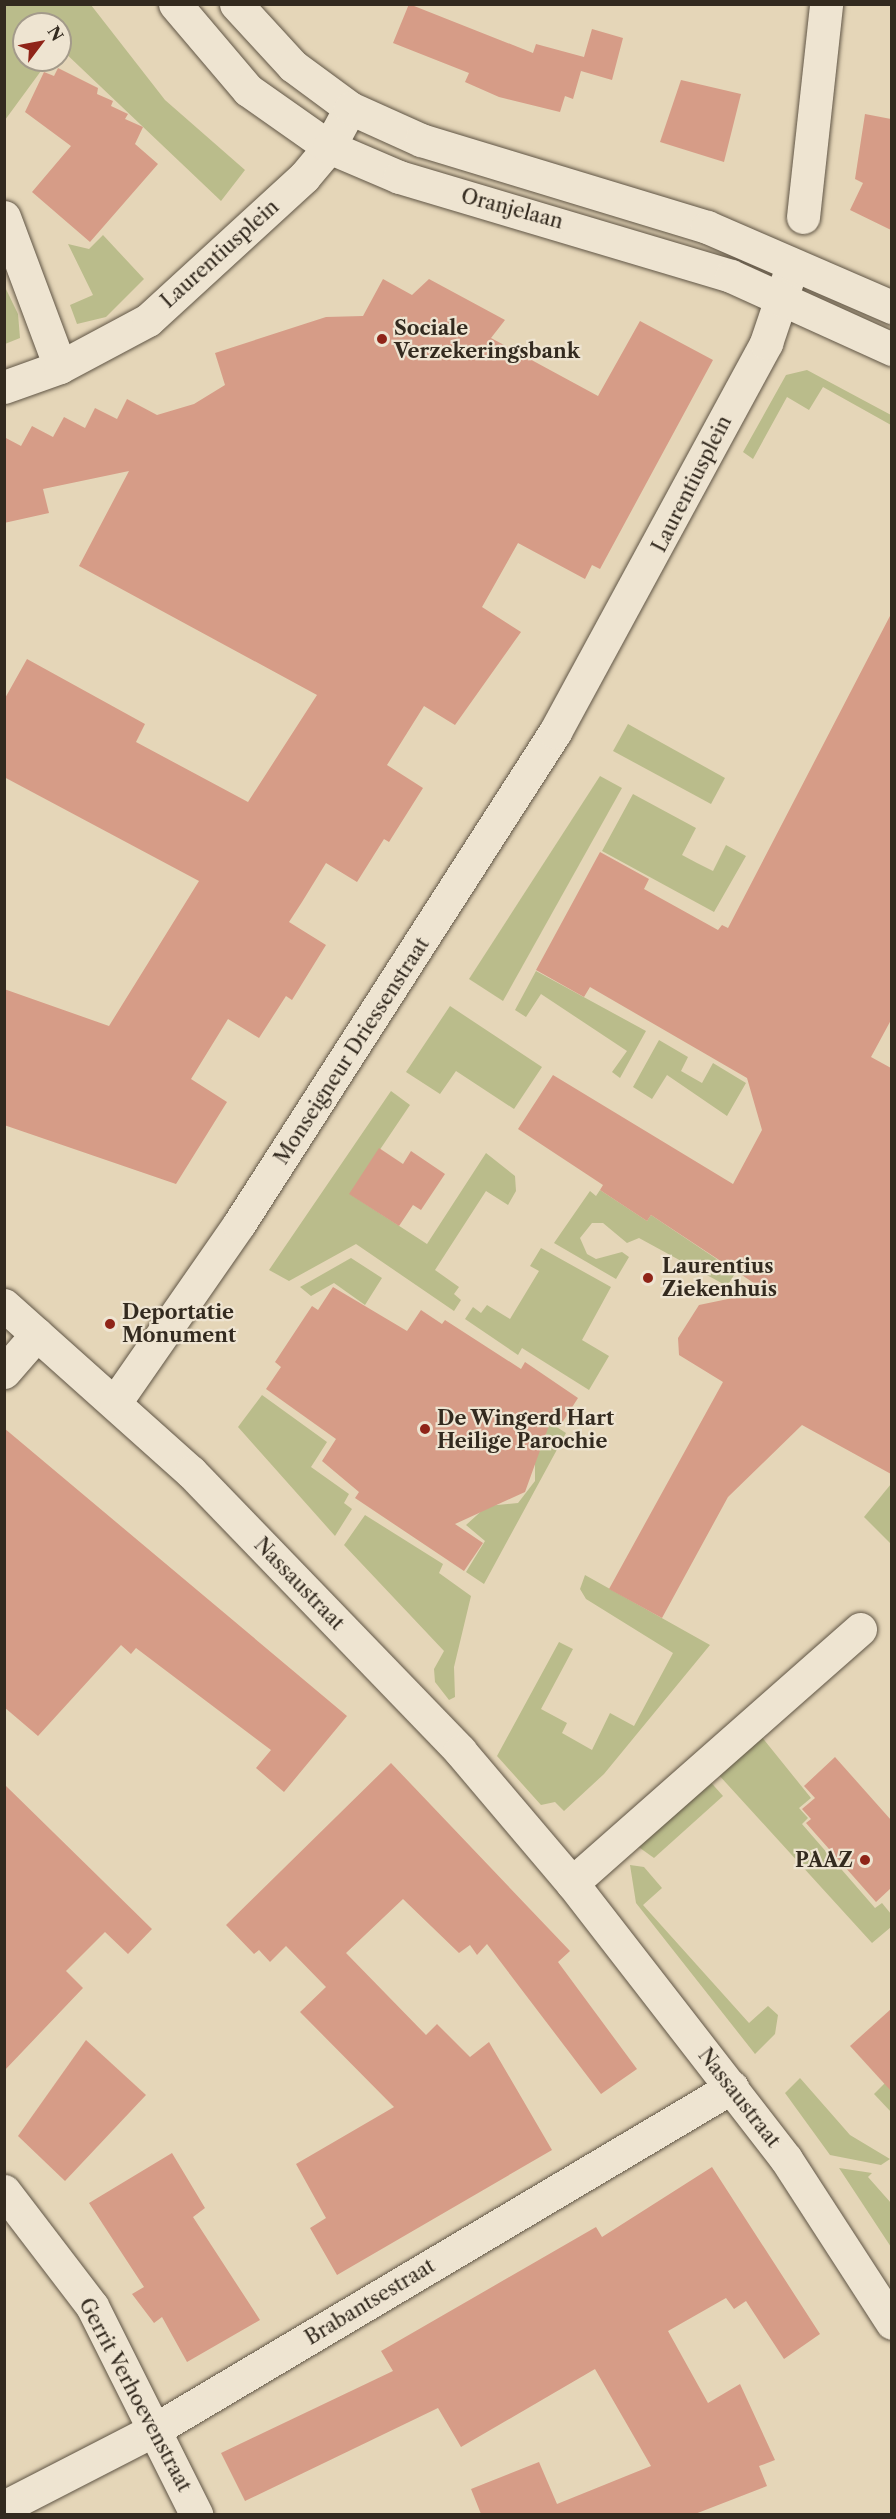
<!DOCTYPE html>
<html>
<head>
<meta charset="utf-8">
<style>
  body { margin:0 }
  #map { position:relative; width:896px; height:2519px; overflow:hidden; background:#e5d6b8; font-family:"Libre Caslon Text",serif }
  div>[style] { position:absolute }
  .green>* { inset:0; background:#babc8b }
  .building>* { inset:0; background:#d69c87 }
  .roads { filter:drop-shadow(0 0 2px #605545) drop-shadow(0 0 2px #605545) }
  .minor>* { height:33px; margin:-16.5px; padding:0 16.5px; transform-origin:16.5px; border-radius:16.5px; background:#eee4d1 }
  .tertiary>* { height:33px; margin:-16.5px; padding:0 16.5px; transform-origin:16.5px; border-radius:16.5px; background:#eee4d1 }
  .dots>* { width:16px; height:16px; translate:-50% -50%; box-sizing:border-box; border:3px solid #eee4d1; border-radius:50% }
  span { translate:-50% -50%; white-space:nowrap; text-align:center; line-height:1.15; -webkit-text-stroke:4.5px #eee4d1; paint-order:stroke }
  .street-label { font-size:20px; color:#332a1f }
  .poi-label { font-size:20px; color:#332a1f; font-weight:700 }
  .left { translate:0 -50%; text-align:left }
  .right { translate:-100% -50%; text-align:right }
  .frame { position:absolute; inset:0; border:6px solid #332a1f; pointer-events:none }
  .north { position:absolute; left:12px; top:12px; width:60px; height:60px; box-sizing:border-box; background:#eee4d1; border:2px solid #a39a8a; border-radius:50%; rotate:58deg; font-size:16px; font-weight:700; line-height:24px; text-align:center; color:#332a1f }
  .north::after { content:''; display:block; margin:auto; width:21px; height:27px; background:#8f2418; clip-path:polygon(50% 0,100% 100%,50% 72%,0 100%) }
</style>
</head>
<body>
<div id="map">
  <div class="green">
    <div style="clip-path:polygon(6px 5px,91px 5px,165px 100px,245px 170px,221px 201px,60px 48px,60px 24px,24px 24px,24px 60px,49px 60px,5px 120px)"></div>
    <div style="clip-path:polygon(103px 235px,144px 279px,106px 317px,77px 324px,70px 305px,93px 295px,68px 244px,89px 249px)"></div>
    <div style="clip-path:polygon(4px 285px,18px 314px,20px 338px,5px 344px)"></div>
    <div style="clip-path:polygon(807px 370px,891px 415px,891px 425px,823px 387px,809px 410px,787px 397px,753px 459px,743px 452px,786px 375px)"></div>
    <div style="clip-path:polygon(628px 724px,725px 778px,711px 804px,613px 751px)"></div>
    <div style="clip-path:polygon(600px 776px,622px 788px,503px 1001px,469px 979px)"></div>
    <div style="clip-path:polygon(633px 794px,696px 828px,682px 855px,697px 863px,713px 871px,726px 845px,746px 856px,714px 912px,602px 851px)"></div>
    <div style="clip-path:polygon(536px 971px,646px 1031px,620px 1078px,612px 1072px,627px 1051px,541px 994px,526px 1017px,515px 1010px)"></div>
    <div style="clip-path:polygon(450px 1006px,542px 1067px,514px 1109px,456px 1071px,440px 1094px,406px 1072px)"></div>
    <div style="clip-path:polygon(659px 1040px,688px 1057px,681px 1071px,702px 1083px,713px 1063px,746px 1083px,727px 1116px,667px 1075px,652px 1099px,633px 1087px)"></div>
    <div style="clip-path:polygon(391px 1091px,410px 1105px,350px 1194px,427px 1244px,486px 1153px,515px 1176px,516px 1191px,508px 1205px,486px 1191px,435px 1270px,459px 1287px,454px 1294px,461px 1300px,454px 1311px,356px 1244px,289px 1281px,269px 1270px)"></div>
    <div style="clip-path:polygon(600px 1190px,647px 1221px,651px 1215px,736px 1272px,727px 1286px,639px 1238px,627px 1243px,603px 1223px,592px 1223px,580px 1238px,587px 1254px,596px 1259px,622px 1252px,629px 1257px,616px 1279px,554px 1243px,590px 1191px,596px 1196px)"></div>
    <div style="clip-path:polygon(541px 1248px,611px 1287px,582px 1340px,609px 1356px,589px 1390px,522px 1348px,518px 1355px,465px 1319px,473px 1307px,481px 1313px,487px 1305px,510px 1319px,539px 1271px,530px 1266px)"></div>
    <div style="clip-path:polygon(351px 1258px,382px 1278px,365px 1305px,334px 1283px,311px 1296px,300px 1287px)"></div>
    <div style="clip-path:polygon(262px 1395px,327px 1442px,311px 1467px,349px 1494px,344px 1503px,352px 1509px,335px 1536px,238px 1427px)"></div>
    <div style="clip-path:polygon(535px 1413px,566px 1433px,484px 1584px,466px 1572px,485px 1541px,466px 1525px,487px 1506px,518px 1503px,535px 1481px)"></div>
    <div style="clip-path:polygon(891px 1484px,891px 1544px,864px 1517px)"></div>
    <div style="clip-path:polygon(365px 1515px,443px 1564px,439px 1573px,471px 1596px,454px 1667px,455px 1697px,449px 1700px,435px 1682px,434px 1669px,444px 1651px,344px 1545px)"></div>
    <div style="clip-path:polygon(585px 1575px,710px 1645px,604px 1774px,564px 1811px,555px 1802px,541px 1805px,497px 1756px,559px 1642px,573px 1649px,541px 1709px,567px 1723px,562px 1733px,592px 1750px,610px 1713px,634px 1726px,673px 1653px,586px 1599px,580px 1589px)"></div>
    <div style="clip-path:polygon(761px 1736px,811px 1798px,799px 1808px,808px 1818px,802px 1824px,875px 1908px,882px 1903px,891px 1914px,891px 1927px,872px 1943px,717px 1773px)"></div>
    <div style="clip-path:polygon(707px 1778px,723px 1796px,654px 1858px,633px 1843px)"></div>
    <div style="clip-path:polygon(630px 1865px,644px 1867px,662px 1888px,643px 1905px,749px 2023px,768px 2006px,778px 2015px,775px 2034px,755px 2054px,636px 1903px)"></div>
    <div style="clip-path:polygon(891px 2077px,891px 2112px,874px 2094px)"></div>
    <div style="clip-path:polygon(800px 2078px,850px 2135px,890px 2159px,881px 2165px,830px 2155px,785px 2093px)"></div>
    <div style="clip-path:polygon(839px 2168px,872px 2173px,868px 2177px,891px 2203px,891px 2247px)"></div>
  </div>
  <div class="building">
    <div style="clip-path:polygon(409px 4px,533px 53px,536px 44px,584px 57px,592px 29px,623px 38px,612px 80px,581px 71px,573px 99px,565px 96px,560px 112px,499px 97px,465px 82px,469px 73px,393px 43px)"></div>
    <div style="clip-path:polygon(58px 68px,98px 88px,97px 94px,113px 101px,111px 106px,128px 114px,125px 119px,143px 127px,135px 144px,158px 164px,90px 242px,32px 192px,71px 146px,25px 112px,44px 72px,54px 76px)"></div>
    <div style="clip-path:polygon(681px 80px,741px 94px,724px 162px,660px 142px)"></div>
    <div style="clip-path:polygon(865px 114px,891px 119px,891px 230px,850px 210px,863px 183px,855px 179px)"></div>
    <div style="clip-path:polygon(383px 279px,412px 295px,429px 279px,505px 320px,491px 338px,598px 396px,640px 321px,713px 360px,600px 569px,592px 565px,585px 579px,518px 543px,482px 607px,521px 632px,455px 725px,424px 706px,387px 765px,423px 788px,389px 842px,384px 839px,357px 882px,326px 863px,302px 902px,289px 922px,326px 945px,292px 1000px,286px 996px,259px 1038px,228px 1019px,191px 1079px,227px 1102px,176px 1184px,4px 1125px,4px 989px,109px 1026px,199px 881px,4px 777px,4px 700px,27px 659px,145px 724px,136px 742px,248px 802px,317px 695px,79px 566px,129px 471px,43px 489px,49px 513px,4px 523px,4px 437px,21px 446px,32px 426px,53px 437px,64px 417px,85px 428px,95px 408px,117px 419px,127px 399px,157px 415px,194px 404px,225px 385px,215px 353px,326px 317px,363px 316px)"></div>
    <div style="clip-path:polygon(891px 614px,891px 1020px,871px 1057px,891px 1068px,891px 1474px,802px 1425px,728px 1497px,662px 1618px,609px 1589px,723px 1382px,679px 1355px,678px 1338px,699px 1305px,766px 1291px,651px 1215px,647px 1221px,600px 1190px,603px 1185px,518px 1129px,553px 1075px,733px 1184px,762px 1130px,747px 1078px,590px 987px,584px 997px,536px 970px,600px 852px,649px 879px,644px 889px,718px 930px,722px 925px,728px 928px)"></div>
    <div style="clip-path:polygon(379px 1148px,403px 1164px,411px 1151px,445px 1174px,421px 1210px,413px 1205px,399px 1226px,349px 1194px)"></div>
    <div style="clip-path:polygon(333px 1287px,407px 1331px,421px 1310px,442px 1324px,445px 1320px,521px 1369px,525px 1362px,578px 1398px,560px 1426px,551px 1420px,525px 1492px,455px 1524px,483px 1543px,464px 1571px,355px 1498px,359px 1492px,322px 1461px,336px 1439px,266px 1389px,281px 1367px,275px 1362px,312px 1306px,318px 1310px)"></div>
    <div style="clip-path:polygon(4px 1428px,347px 1716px,284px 1792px,256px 1768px,271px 1750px,136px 1648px,131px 1654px,121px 1645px,38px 1736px,4px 1707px)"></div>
    <div style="clip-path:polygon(835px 1757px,891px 1820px,891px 1888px,876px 1902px,806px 1823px,811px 1819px,802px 1809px,815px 1798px,804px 1786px)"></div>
    <div style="clip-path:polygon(391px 1763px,570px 1951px,558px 1962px,637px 2069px,601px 2094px,487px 1944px,477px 1955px,470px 1945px,459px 1953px,403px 1899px,346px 1953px,426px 2035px,437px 2024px,470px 2057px,489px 2042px,552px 2150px,337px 2275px,310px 2228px,326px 2218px,296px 2164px,394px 2107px,300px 2012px,326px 1987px,286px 1946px,270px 1962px,259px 1950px,254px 1954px,226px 1925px)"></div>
    <div style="clip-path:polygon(4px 1784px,152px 1929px,128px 1954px,105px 1932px,66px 1971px,83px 1988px,4px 2071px)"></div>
    <div style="clip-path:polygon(891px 2009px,891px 2091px,850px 2046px)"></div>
    <div style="clip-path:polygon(86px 2040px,146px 2095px,65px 2181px,18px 2136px)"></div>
    <div style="clip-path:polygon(172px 2153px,205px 2208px,193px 2217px,260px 2320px,187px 2362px,162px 2317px,154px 2323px,132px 2294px,144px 2287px,89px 2203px)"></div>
    <div style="clip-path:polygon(712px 2167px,820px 2334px,784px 2359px,746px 2301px,734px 2309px,726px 2298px,668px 2331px,708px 2403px,740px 2384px,775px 2460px,759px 2466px,767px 2486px,695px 2514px,481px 2514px,471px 2489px,539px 2462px,557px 2504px,651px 2466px,595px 2369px,461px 2447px,438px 2408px,245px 2501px,221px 2453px,393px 2371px,381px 2351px,596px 2227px,602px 2237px)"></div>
  </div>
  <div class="roads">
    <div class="minor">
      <div style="left:4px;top:217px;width:160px;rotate:69.5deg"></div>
      <div style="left:803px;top:217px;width:214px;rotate:-83.8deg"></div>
      <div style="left:4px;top:387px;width:59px;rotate:-19.7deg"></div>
      <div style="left:60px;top:367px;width:100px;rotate:-28.1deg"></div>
      <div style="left:148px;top:320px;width:212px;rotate:-42.5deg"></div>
      <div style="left:304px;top:177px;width:39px;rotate:-50deg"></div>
      <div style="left:329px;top:147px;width:44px;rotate:-61.7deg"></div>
      <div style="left:4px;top:1305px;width:251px;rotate:41.8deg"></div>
      <div style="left:191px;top:1472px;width:388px;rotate:46deg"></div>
      <div style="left:460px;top:1751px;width:173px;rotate:49.7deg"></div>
      <div style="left:572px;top:1883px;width:349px;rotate:52.2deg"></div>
      <div style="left:786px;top:2159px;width:195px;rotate:57.1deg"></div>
      <div style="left:4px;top:1372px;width:50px;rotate:-49deg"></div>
      <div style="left:116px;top:1401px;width:216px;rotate:-55.2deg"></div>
      <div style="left:239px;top:1224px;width:585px;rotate:-57.29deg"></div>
      <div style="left:555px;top:732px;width:443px;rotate:-61.5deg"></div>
      <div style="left:766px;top:343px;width:81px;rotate:-71.3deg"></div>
      <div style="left:572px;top:1883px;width:384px;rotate:-41.4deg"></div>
      <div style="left:4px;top:2191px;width:145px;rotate:52.6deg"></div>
      <div style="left:92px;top:2306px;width:233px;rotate:63.4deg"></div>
      <div style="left:4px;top:2507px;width:169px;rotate:-27.2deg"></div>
      <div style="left:154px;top:2430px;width:672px;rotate:-30.69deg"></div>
    </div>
    <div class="tertiary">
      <div style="left:175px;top:4px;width:113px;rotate:49.7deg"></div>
      <div style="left:248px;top:90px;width:99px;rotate:35.1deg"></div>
      <div style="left:329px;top:147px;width:76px;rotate:23.2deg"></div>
      <div style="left:399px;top:177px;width:346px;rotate:16.6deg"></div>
      <div style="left:731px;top:276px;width:177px;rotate:24.4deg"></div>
      <div style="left:236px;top:4px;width:84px;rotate:47.4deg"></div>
      <div style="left:293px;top:66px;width:71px;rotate:36.4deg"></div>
      <div style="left:350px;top:108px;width:78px;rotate:24.3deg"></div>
      <div style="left:421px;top:140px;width:299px;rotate:16.9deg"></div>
      <div style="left:707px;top:227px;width:202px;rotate:23.4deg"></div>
    </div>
  </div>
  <div class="dots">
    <div style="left:382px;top:339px;background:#8f2418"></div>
    <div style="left:648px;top:1278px;background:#8f2418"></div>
    <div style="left:110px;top:1324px;background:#8f2418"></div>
    <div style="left:425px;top:1429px;background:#8f2418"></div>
    <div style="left:865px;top:1860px;background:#8f2418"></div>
  </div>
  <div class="street-label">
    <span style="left:512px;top:209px;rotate:15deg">Oranjelaan</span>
    <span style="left:220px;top:254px;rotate:-42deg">Laurentiusplein</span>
    <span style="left:692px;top:484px;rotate:-63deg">Laurentiusplein</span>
    <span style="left:352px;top:1051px;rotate:-57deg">Monseigneur Driessenstraat</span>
    <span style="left:299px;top:1584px;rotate:46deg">Nassaustraat</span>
    <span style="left:739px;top:2098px;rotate:52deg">Nassaustraat</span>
    <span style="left:370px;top:2302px;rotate:-31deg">Brabantsestraat</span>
    <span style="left:135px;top:2395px;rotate:62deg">Gerrit Verhoevenstraat</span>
  </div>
  <div class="poi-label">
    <span class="left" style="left:394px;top:340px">Sociale<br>Verzekeringsbank</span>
    <span class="left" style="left:662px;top:1278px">Laurentius<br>Ziekenhuis</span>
    <span class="left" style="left:122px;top:1324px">Deportatie<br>Monument</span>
    <span class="left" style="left:437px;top:1430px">De Wingerd Hart<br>Heilige Parochie</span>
    <span class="right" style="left:853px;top:1860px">PAAZ</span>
  </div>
  <div class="frame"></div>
  <div class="north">N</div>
</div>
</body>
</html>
